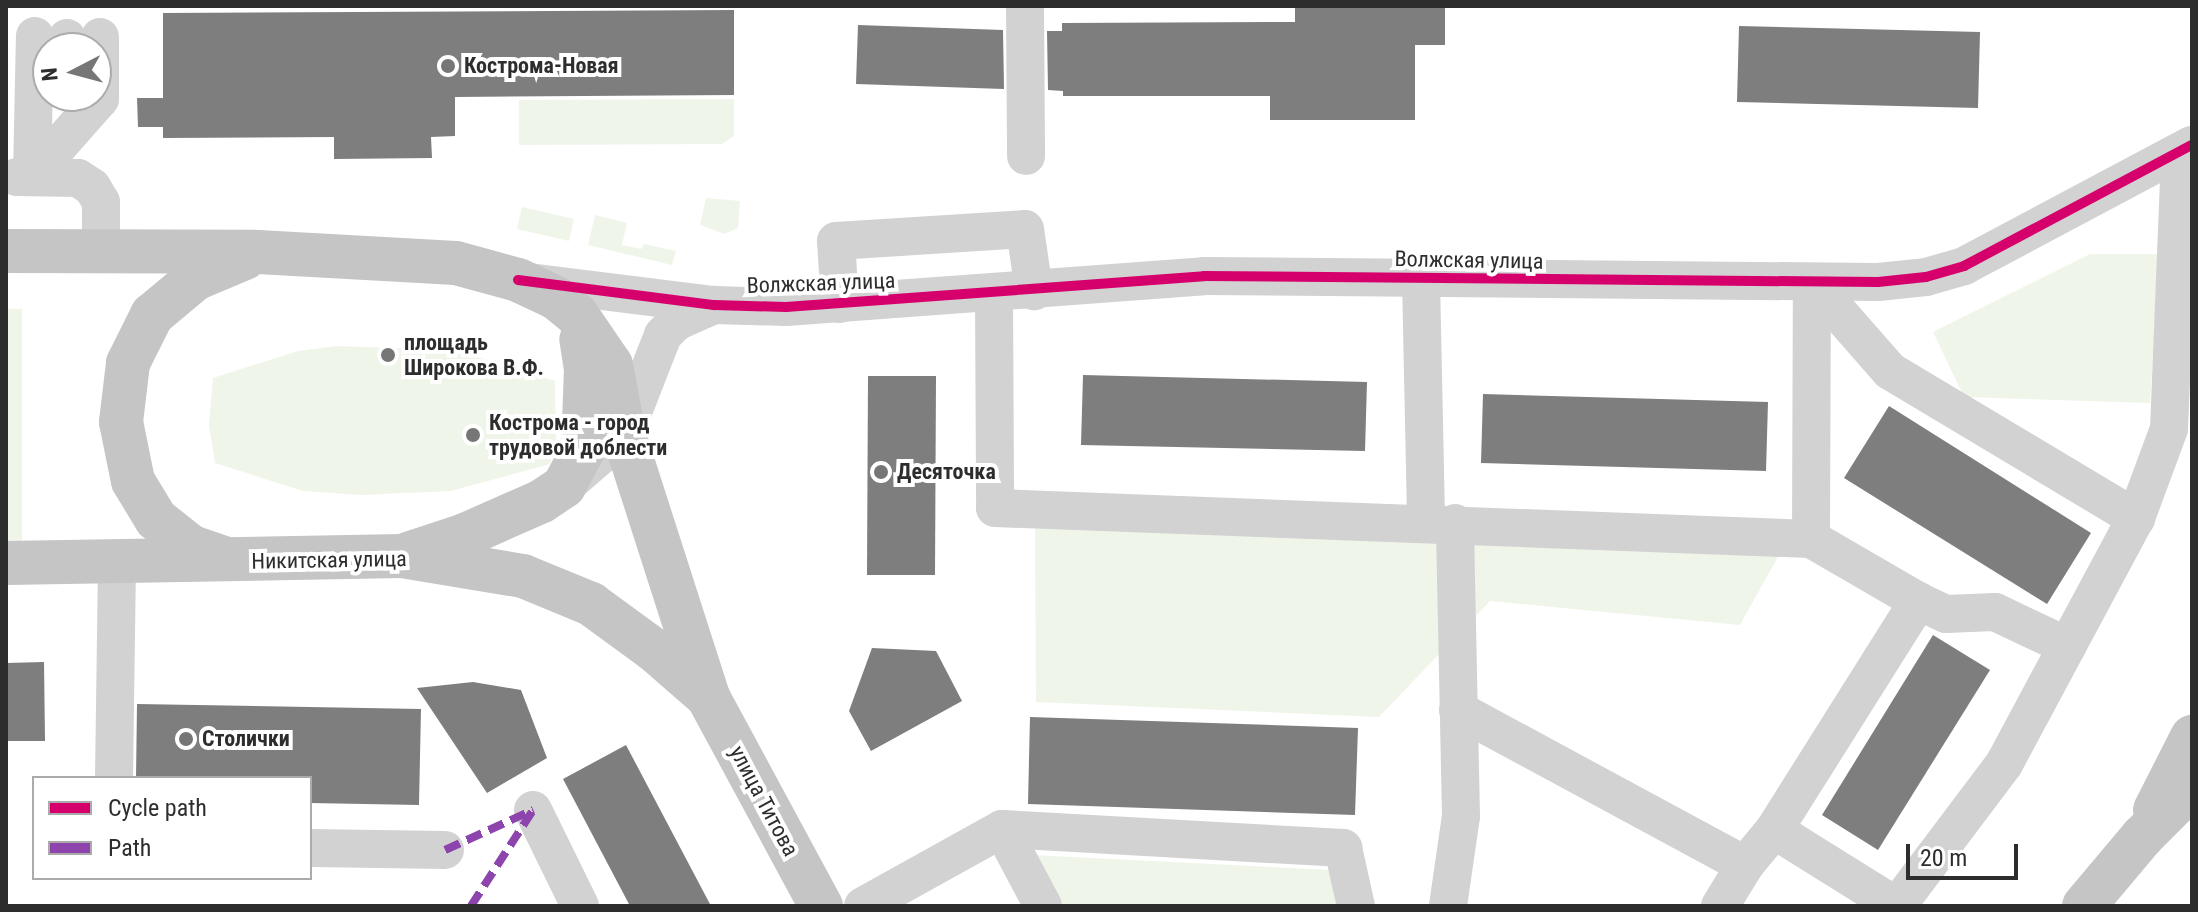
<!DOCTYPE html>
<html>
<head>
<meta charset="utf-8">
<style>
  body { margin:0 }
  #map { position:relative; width:2198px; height:912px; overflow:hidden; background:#fff; font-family:"Roboto Condensed",sans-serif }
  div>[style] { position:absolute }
  .green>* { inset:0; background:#f0f5ea }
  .building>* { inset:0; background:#7e7e7e }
  .minor>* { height:38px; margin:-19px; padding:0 19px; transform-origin:19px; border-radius:19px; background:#d2d2d2 }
  .major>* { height:44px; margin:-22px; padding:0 22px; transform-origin:22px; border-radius:22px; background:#c5c5c5 }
  .quiet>* { height:8px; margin-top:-4px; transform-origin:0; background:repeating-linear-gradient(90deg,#8e44ad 0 16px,transparent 0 24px) }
  .cycleway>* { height:10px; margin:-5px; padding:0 5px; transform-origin:5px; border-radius:5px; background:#d6006c }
  .dots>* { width:22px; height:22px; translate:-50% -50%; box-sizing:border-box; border:4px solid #fff; border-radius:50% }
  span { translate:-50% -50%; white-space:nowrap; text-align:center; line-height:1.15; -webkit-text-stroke:8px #fff; paint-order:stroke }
  .poi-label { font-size:22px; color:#2d2d2d; font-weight:700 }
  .left { translate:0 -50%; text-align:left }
  .street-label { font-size:22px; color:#2d2d2d }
  .frame { position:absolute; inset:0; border:8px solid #2d2d2d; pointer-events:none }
  .legend { position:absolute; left:32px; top:776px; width:280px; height:104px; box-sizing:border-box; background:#fff; border:2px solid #ababab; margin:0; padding:10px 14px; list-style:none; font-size:24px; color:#2d2d2d }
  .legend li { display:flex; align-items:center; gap:16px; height:40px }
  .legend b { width:40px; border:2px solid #ababab }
  .north { position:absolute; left:32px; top:32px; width:80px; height:80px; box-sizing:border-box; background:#fff; border:2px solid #ababab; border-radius:50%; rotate:264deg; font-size:22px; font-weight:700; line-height:32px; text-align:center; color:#2d2d2d }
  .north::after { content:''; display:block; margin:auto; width:28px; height:36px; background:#767676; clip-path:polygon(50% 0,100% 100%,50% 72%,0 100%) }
  .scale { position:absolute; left:1906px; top:844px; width:112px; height:36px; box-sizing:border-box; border:4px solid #2d2d2d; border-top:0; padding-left:10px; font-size:24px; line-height:28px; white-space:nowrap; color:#2d2d2d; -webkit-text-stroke:6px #fff; paint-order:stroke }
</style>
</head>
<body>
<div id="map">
  <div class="green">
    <div style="clip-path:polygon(734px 99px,734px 136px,722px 144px,519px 145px,519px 100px)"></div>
    <div style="clip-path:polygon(706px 198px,740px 201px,738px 228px,724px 234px,700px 225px)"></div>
    <div style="clip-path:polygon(522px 207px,574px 219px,569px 241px,517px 229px)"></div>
    <div style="clip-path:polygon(595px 215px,627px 223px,622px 245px,641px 249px,644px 244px,676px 251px,672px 265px,588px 245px)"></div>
    <div style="clip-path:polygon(2090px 254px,2159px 254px,2150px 403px,1964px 397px,1933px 332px)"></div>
    <div style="clip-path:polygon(6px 309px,22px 309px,22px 542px,6px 542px)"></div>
    <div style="clip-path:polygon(337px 346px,456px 350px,555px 381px,556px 441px,550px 464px,451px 491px,361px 495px,303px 491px,215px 463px,209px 425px,213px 378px,298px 351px)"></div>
    <div style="clip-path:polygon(1035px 526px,1779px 555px,1740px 625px,1490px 601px,1379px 717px,1036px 702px)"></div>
    <div style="clip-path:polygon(1032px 855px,1331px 870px,1339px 906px,1058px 906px)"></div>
  </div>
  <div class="building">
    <div style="clip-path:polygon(1295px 6px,1445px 6px,1445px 45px,1415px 45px,1415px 120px,1270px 120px,1270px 96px,1063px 96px,1063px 91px,1048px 90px,1047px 31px,1062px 31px,1062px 23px,1295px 22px)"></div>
    <div style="clip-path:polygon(734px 10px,734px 95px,455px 97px,455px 136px,431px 137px,432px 158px,334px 159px,334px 137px,163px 138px,163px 127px,138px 127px,137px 98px,163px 98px,163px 13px)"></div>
    <div style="clip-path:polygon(858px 25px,1003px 30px,1004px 89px,856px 84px)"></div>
    <div style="clip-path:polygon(1739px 26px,1980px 32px,1978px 108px,1737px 102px)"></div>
    <div style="clip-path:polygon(1083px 375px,1367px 382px,1365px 451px,1081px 445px)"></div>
    <div style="clip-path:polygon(868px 376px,936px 376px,935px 575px,867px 575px)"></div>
    <div style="clip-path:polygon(1483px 394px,1768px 402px,1766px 471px,1481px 463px)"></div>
    <div style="clip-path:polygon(1889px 406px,2091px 533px,2047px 604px,1844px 478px)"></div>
    <div style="clip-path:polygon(1933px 635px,1990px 670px,1878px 850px,1822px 815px)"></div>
    <div style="clip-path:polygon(872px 648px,936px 651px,962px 701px,871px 751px,849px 711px)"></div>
    <div style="clip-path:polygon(44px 662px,45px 741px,6px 741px,6px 663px)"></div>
    <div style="clip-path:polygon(473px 682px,521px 690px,547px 758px,487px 793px,417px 688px)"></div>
    <div style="clip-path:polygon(137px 704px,421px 709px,419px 805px,310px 803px,310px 778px,136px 778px)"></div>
    <div style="clip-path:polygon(1030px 717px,1358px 728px,1355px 815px,1028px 804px)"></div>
    <div style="clip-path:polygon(626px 745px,711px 906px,630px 906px,563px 779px)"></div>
  </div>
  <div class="minor">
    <div style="left:1025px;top:6px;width:150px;rotate:89.6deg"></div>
    <div style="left:67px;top:38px;width:10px;rotate:90deg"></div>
    <div style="left:32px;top:176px;width:103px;rotate:-48.6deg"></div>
    <div style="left:100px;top:99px;width:62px;rotate:-90deg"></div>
    <div style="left:32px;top:176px;width:140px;rotate:-88.8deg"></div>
    <div style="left:17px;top:177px;width:61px;rotate:0.9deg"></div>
    <div style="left:78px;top:178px;width:17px;rotate:33deg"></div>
    <div style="left:92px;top:187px;width:17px;rotate:59deg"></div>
    <div style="left:101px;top:202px;width:50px;rotate:90deg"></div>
    <div style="left:1421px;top:279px;width:242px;rotate:88.8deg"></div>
    <div style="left:529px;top:282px;width:186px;rotate:7.1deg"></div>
    <div style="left:714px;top:305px;width:72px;rotate:1.6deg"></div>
    <div style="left:786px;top:307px;width:419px;rotate:-4.2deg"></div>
    <div style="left:1204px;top:276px;width:674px;rotate:0.51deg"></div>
    <div style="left:1878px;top:282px;width:48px;rotate:-5.9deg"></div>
    <div style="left:1926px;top:277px;width:40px;rotate:-16deg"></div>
    <div style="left:1964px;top:266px;width:258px;rotate:-28deg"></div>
    <div style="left:1812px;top:282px;width:118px;rotate:48.8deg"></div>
    <div style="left:1890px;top:371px;width:287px;rotate:30.9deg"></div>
    <div style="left:994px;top:294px;width:214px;rotate:89.7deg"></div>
    <div style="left:995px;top:508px;width:817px;rotate:2.18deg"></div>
    <div style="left:1811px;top:539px;width:257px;rotate:-89.8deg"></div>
    <div style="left:840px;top:304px;width:63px;rotate:-93.6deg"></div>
    <div style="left:836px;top:241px;width:189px;rotate:-3.6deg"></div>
    <div style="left:1025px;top:229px;width:63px;rotate:81.7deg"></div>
    <div style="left:565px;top:486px;width:78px;rotate:-40.8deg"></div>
    <div style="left:624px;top:435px;width:107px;rotate:-68.7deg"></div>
    <div style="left:663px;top:335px;width:18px;rotate:-45deg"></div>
    <div style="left:676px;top:322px;width:42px;rotate:-24.1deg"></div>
    <div style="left:1918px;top:601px;width:31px;rotate:25deg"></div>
    <div style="left:1946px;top:614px;width:49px;rotate:-2.3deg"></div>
    <div style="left:1995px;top:612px;width:80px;rotate:25.3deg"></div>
    <div style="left:1458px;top:710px;width:326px;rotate:28.4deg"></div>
    <div style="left:114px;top:778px;width:217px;rotate:-89.2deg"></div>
    <div style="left:533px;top:810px;width:107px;rotate:63.9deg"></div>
    <div style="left:1774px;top:830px;width:271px;rotate:-57.8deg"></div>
    <div style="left:1918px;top:601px;width:124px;rotate:-149.9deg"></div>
    <div style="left:310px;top:848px;width:135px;rotate:0.8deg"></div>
    <div style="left:863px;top:906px;width:159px;rotate:-29deg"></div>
    <div style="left:1043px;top:906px;width:87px;rotate:-118deg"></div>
    <div style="left:1002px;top:829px;width:342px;rotate:3.2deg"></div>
    <div style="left:1343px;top:848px;width:59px;rotate:77.4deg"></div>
    <div style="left:1448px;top:906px;width:91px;rotate:-81.8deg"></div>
    <div style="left:1461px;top:816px;width:293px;rotate:-91.2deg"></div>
    <div style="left:1720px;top:906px;width:48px;rotate:-58.6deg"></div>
    <div style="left:1745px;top:865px;width:45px;rotate:-50.4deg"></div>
    <div style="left:1774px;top:830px;width:144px;rotate:31.9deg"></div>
    <div style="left:1897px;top:906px;width:178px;rotate:-53deg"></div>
    <div style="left:2004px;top:764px;width:279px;rotate:-61.8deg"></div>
    <div style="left:2136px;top:518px;width:95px;rotate:-69.7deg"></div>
    <div style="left:2169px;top:429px;width:277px;rotate:-87.7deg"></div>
  </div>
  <div class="major">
    <div style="left:6px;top:251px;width:252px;rotate:0.2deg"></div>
    <div style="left:258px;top:252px;width:198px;rotate:3.2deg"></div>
    <div style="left:456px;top:263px;width:64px;rotate:15.3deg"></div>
    <div style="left:518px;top:280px;width:42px;rotate:25.3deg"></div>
    <div style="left:556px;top:298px;width:27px;rotate:39deg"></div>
    <div style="left:577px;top:315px;width:60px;rotate:55.8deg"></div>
    <div style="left:611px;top:365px;width:71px;rotate:79.5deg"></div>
    <div style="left:624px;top:435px;width:275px;rotate:72.2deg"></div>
    <div style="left:708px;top:697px;width:238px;rotate:61.6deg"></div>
    <div style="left:408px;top:554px;width:60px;rotate:-18.4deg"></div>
    <div style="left:465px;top:535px;width:84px;rotate:-23.8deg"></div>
    <div style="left:542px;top:501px;width:27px;rotate:-34deg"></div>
    <div style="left:564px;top:486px;width:41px;rotate:-62.2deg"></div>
    <div style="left:583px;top:450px;width:81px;rotate:-87.9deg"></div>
    <div style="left:586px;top:369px;width:30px;rotate:-99deg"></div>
    <div style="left:224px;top:558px;width:36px;rotate:-161deg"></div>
    <div style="left:190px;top:546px;width:43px;rotate:-141.5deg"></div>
    <div style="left:156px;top:519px;width:44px;rotate:-121.2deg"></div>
    <div style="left:133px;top:481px;width:60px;rotate:-101.5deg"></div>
    <div style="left:121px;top:422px;width:59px;rotate:-83.2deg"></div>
    <div style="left:128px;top:363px;width:54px;rotate:-63.4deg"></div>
    <div style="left:152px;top:315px;width:56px;rotate:-39.9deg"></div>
    <div style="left:195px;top:279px;width:54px;rotate:-22.8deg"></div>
    <div style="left:6px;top:563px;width:396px;rotate:-1deg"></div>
    <div style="left:402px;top:556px;width:123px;rotate:9.4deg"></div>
    <div style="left:523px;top:576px;width:74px;rotate:22.4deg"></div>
    <div style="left:591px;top:604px;width:78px;rotate:36.1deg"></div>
    <div style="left:654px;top:650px;width:72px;rotate:41deg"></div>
    <div style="left:2155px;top:810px;width:82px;rotate:-63.1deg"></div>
    <div style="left:2084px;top:906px;width:90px;rotate:-50deg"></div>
    <div style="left:2142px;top:837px;width:71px;rotate:-45deg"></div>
  </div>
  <div class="quiet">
    <div style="left:445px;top:850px;width:97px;rotate:-24.4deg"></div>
    <div style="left:471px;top:906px;width:114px;rotate:-57.1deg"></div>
  </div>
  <div class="cycleway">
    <div style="left:518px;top:280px;width:198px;rotate:7.3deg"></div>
    <div style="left:714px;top:305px;width:72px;rotate:1.6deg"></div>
    <div style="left:786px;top:307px;width:419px;rotate:-4.2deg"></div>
    <div style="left:1204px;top:276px;width:674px;rotate:0.51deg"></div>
    <div style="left:1878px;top:282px;width:48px;rotate:-5.9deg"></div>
    <div style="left:1926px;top:277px;width:40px;rotate:-16deg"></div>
    <div style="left:1964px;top:266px;width:258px;rotate:-28deg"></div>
  </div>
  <div class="dots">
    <div style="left:448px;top:66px;background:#767676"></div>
    <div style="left:388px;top:355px;background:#767676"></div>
    <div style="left:473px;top:435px;background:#767676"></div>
    <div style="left:881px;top:472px;background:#767676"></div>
    <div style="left:186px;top:739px;background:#767676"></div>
  </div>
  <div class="poi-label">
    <span class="left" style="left:464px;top:66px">Кострома-Новая</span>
    <span class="left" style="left:404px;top:355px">площадь<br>Широкова В.Ф.</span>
    <span class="left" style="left:489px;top:435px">Кострома - город<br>трудовой доблести</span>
    <span class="left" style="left:897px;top:472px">Десяточка</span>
    <span class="left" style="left:202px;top:739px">Столички</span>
  </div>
  <div class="street-label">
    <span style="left:1469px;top:260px;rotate:1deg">Волжская улица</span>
    <span style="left:821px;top:283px;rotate:-2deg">Волжская улица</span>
    <span style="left:329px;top:560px;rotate:-1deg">Никитская улица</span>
    <span style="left:764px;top:801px;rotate:62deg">улица Титова</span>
  </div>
  <div class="frame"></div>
  <ul class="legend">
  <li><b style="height:10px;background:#d6006c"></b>Cycle path</li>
  <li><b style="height:10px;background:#8e44ad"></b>Path</li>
  </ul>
  <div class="north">N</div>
  <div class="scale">20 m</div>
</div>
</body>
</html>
